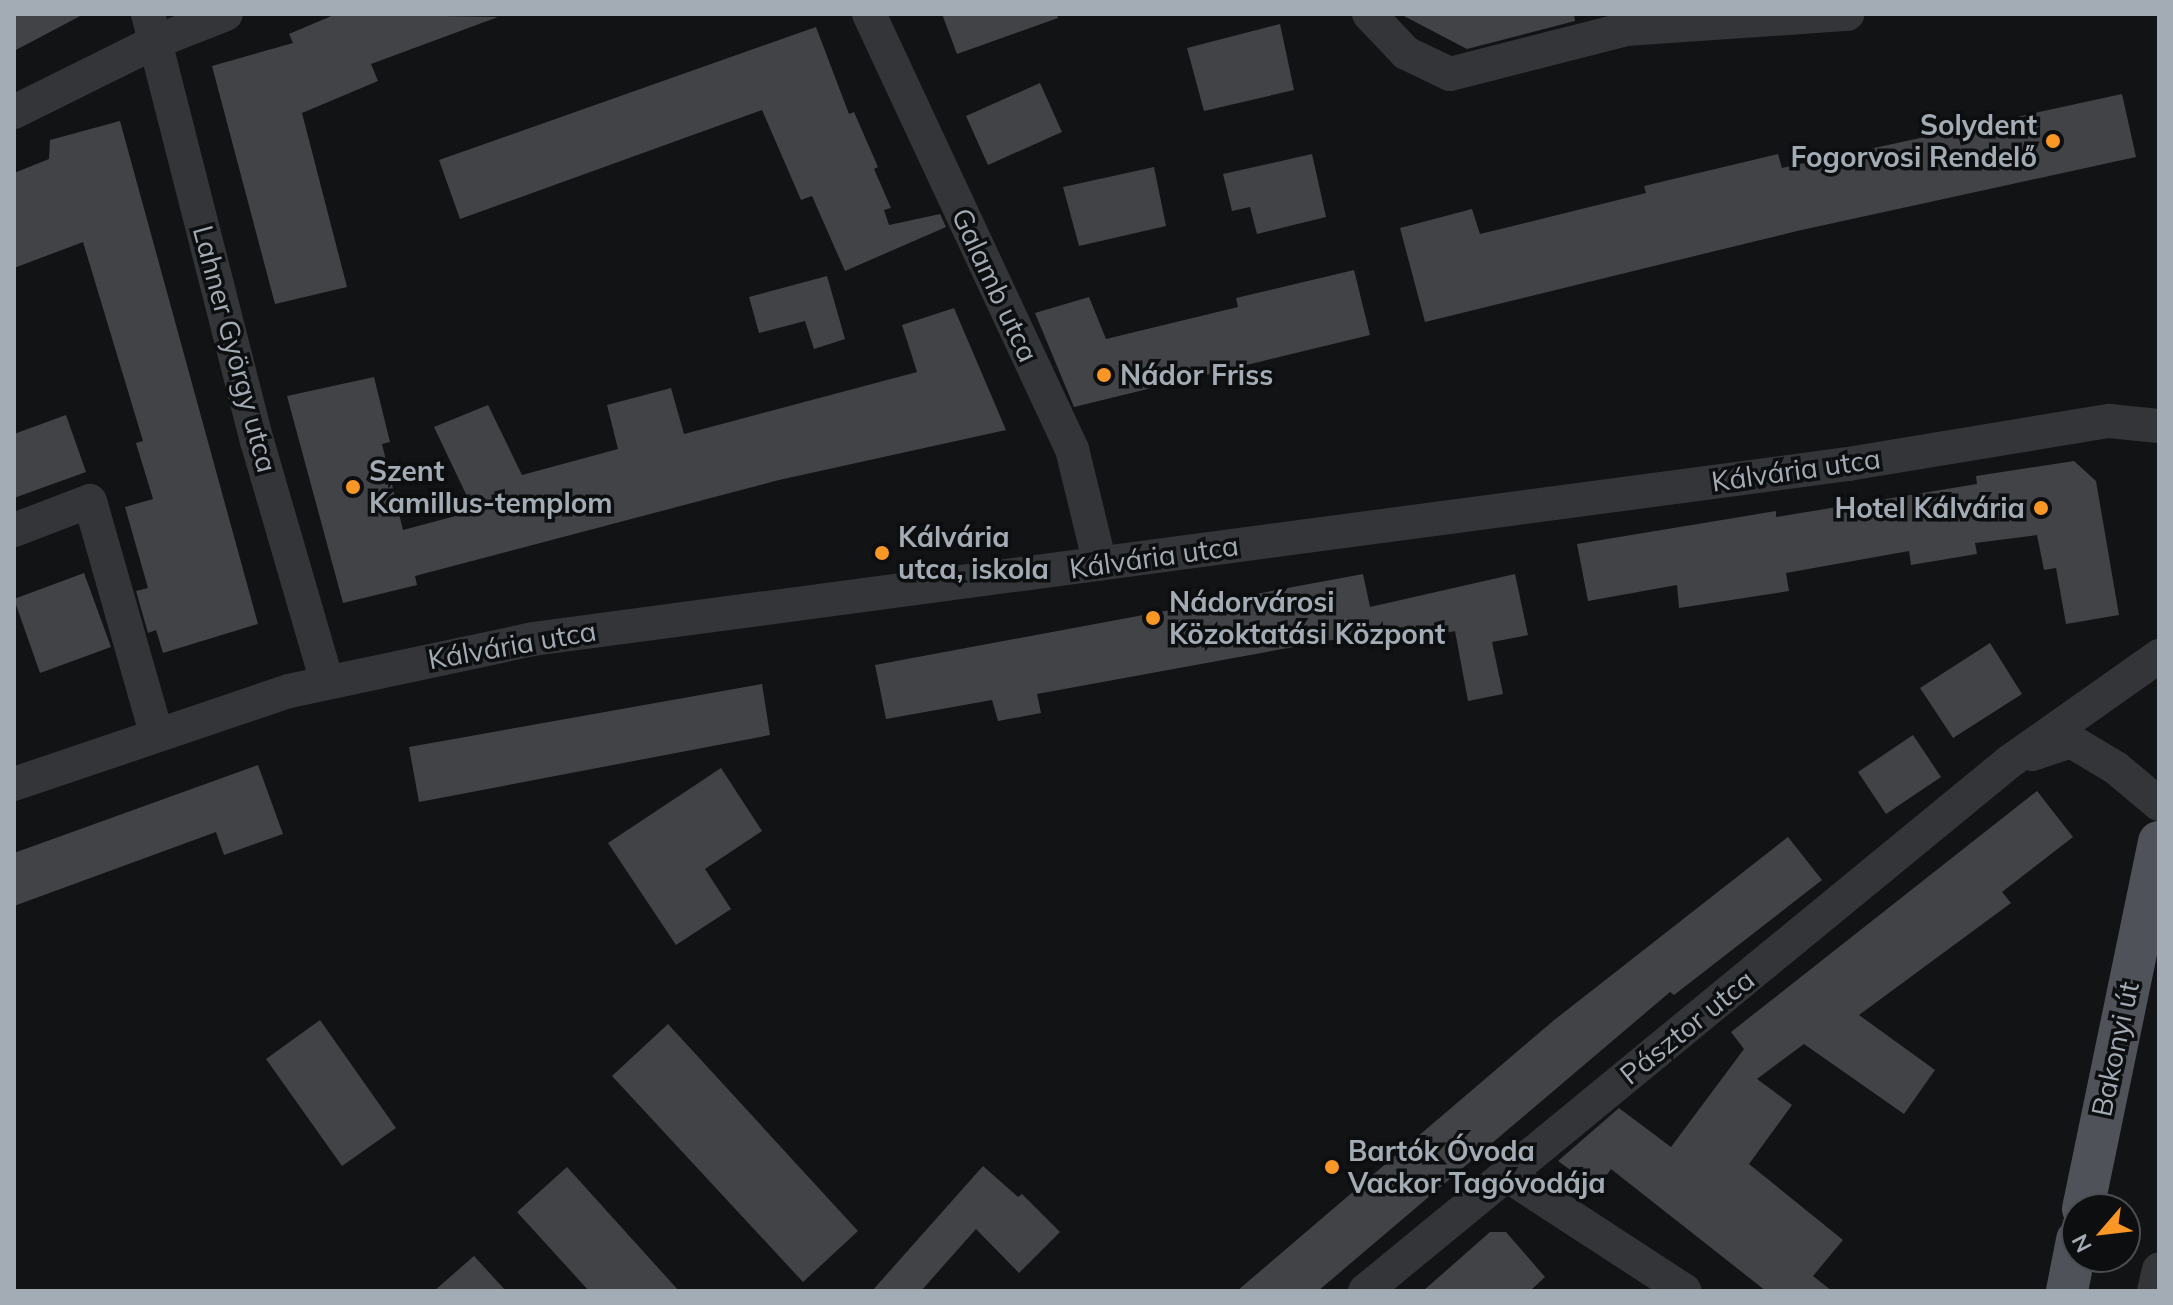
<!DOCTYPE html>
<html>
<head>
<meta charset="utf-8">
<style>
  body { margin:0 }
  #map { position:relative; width:2173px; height:1305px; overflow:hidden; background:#121314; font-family:Mulish,sans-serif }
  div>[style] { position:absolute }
  .building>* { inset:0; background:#414347 }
  .minor>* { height:34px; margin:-17px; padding:0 17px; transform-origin:17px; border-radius:17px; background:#333539 }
  .major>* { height:42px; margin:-21px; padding:0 21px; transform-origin:21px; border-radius:21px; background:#4f5258 }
  .dots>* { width:22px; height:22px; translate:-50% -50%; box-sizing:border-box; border:4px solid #0d0e0f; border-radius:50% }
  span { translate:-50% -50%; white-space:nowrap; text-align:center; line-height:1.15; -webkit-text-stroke:7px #0d0e0f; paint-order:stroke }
  .poi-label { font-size:28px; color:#a3abb5; font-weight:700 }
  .right { translate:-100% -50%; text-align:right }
  .left { translate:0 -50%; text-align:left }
  .street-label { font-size:28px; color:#a3abb5 }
  .frame { position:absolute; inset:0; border:16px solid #a3abb5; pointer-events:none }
  .north { position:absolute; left:2061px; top:1193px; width:80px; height:80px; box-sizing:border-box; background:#0d0e0f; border:2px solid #494d51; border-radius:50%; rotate:242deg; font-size:22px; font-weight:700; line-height:32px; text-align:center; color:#a3abb5 }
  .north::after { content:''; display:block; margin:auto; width:28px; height:36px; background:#f89626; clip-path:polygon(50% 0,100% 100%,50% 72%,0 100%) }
</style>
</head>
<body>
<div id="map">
  <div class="building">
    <div style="clip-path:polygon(14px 14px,84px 14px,14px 51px)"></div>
    <div style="clip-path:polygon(336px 14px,498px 17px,371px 64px,378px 81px,302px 113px,347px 287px,275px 304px,212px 66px,293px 43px,289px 34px)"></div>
    <div style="clip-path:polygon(942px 14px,1057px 14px,1058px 18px,957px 54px)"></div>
    <div style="clip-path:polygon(1400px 14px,1574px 14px,1575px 21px,1467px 49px)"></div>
    <div style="clip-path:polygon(1280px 24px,1294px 90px,1204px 111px,1187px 48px)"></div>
    <div style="clip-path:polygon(816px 27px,849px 114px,854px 112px,878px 167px,874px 169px,891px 208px,884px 210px,889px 225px,940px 214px,946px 227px,845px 271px,812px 196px,801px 200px,762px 110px,460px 219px,439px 160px)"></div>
    <div style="clip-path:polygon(1040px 83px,1062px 132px,988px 165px,966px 116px)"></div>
    <div style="clip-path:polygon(2122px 94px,2136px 157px,1797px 231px,1425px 322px,1400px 228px,1472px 209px,1480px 234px,1646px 193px,1644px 186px,1778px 154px,1782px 168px)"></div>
    <div style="clip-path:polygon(120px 121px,258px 624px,163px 653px,156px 630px,148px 633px,136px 591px,148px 588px,125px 507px,153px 499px,136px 443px,143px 441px,83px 242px,14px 268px,14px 173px,49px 159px,50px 140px)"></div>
    <div style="clip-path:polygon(1312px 154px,1326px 217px,1257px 234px,1250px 207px,1232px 211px,1223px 174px)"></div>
    <div style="clip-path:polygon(1154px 167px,1166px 226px,1079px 246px,1063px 187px)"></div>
    <div style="clip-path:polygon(1354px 270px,1370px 335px,1074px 407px,1035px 313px,1089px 297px,1106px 339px,1238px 307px,1236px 298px)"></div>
    <div style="clip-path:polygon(827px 276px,845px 339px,814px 349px,805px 321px,759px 333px,749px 297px)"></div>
    <div style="clip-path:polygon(954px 308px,1006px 430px,779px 480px,415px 576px,417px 585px,343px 603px,287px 396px,374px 377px,390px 442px,382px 444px,403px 530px,474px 511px,434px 427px,488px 405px,522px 475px,618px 449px,607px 405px,671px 388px,684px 434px,917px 372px,902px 325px)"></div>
    <div style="clip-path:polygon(66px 415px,86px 472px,14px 498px,14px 434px)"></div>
    <div style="clip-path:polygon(2074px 461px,2096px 481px,2119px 615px,2066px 624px,2056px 568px,2044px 570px,2037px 535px,1975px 543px,1977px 554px,1911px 565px,1909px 551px,1786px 573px,1789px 591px,1679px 608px,1677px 585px,1588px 601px,1577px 544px,1776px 511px,1776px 517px,1977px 484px,1976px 476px)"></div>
    <div style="clip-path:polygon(84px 573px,111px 647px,40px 673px,14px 599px)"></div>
    <div style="clip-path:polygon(1363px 574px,1370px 607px,1515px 574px,1528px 635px,1492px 642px,1503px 694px,1468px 701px,1455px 631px,1406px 642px,1403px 627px,1037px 694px,1041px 713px,998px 721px,992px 700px,886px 719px,875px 665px)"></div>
    <div style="clip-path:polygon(1990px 643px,2022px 694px,1953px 738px,1920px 688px)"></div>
    <div style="clip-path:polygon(762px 684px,770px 735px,419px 802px,409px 747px)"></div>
    <div style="clip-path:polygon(1913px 735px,1941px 777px,1886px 814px,1858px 772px)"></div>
    <div style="clip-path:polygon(258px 765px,283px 834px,224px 855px,216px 832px,14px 906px,14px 853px)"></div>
    <div style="clip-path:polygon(721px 768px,762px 831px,705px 869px,731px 909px,676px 945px,608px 843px)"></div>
    <div style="clip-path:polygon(2037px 791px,2073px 837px,2002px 892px,2011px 903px,1859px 1015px,1935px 1070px,1904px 1114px,1804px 1044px,1757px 1079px,1792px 1105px,1749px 1164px,1843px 1240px,1813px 1276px,1832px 1291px,1766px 1291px,1611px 1169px,1597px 1189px,1558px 1161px,1619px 1108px,1671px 1147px,1744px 1049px,1731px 1032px)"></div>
    <div style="clip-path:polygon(1788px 837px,1822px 880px,1674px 995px,1670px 992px,1318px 1291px,1237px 1291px,1553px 1021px)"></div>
    <div style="clip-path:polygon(320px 1020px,396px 1128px,342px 1166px,266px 1059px)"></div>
    <div style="clip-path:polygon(668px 1024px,858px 1231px,803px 1282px,612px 1076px)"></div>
    <div style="clip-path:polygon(983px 1166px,1018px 1197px,1022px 1194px,1060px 1232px,1019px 1273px,976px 1229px,921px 1291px,872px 1291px)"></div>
    <div style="clip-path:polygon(567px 1167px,679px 1291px,589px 1291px,517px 1212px)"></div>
    <div style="clip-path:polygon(1490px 1232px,1506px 1232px,1545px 1277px,1530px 1291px,1423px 1291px)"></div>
    <div style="clip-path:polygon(474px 1256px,506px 1291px,434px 1291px)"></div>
  </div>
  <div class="minor">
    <div style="left:148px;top:14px;width:441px;rotate:75.7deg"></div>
    <div style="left:257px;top:441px;width:251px;rotate:73.8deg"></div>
    <div style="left:869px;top:14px;width:480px;rotate:65deg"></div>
    <div style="left:1072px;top:449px;width:118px;rotate:76.3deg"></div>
    <div style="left:1369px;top:14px;width:54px;rotate:46.5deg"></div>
    <div style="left:1406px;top:53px;width:49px;rotate:25.5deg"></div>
    <div style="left:1450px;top:74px;width:182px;rotate:-14.3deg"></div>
    <div style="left:1626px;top:29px;width:222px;rotate:-3.9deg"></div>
    <div style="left:14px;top:112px;width:157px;rotate:-26.4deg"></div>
    <div style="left:155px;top:42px;width:76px;rotate:-21.5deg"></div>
    <div style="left:14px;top:530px;width:81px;rotate:-20.9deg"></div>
    <div style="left:90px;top:501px;width:241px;rotate:74.1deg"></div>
    <div style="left:2032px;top:754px;width:41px;rotate:-18.4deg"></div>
    <div style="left:2071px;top:741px;width:52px;rotate:31deg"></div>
    <div style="left:2116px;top:768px;width:56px;rotate:39.9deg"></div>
    <div style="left:14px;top:784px;width:290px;rotate:-18.7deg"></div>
    <div style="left:289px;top:691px;width:249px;rotate:-12deg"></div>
    <div style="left:533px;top:639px;width:1327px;rotate:-7.58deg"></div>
    <div style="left:1848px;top:464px;width:265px;rotate:-9.4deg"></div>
    <div style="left:2109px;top:421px;width:50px;rotate:5.7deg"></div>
    <div style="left:1507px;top:1175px;width:212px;rotate:33.1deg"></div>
    <div style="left:1365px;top:1291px;width:833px;rotate:-39.4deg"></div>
    <div style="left:2009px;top:762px;width:184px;rotate:-35.2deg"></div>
    <div style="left:2154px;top:1291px;width:22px;rotate:-77deg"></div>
  </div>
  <div class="major">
    <div style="left:2083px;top:1209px;width:375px;rotate:-78.3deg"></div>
    <div style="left:2067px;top:1291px;width:52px;rotate:-78.9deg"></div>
  </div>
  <div class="dots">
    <div style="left:2053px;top:141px;background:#f89626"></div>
    <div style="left:1104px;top:375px;background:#f89626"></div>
    <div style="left:353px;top:487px;background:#f89626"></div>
    <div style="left:2041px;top:508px;background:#f89626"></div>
    <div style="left:882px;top:553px;background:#f89626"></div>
    <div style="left:1153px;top:618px;background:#f89626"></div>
    <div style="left:1332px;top:1167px;background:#f89626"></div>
  </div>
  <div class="poi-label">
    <span class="right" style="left:2037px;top:141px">Solydent<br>Fogorvosi Rendelő</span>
    <span class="left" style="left:1120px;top:375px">Nádor Friss</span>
    <span class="left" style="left:369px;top:487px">Szent<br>Kamillus-templom</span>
    <span class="right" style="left:2025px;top:508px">Hotel Kálvária</span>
    <span class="left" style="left:898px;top:553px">Kálvária<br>utca, iskola</span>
    <span class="left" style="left:1169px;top:618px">Nádorvárosi<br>Közoktatási Központ</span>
    <span class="left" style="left:1348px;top:1167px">Bartók Óvoda<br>Vackor Tagóvodája</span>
  </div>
  <div class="street-label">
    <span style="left:995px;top:285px;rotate:65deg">Galamb utca</span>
    <span style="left:235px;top:349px;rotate:75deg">Lahner György utca</span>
    <span style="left:1796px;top:470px;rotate:-8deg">Kálvária utca</span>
    <span style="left:1154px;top:557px;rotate:-8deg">Kálvária utca</span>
    <span style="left:512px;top:645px;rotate:-10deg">Kálvária utca</span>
    <span style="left:1687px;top:1027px;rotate:-39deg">Pásztor utca</span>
    <span style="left:2115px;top:1049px;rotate:-78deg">Bakonyi út</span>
  </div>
  <div class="frame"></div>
  <div class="north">N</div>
</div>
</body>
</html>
